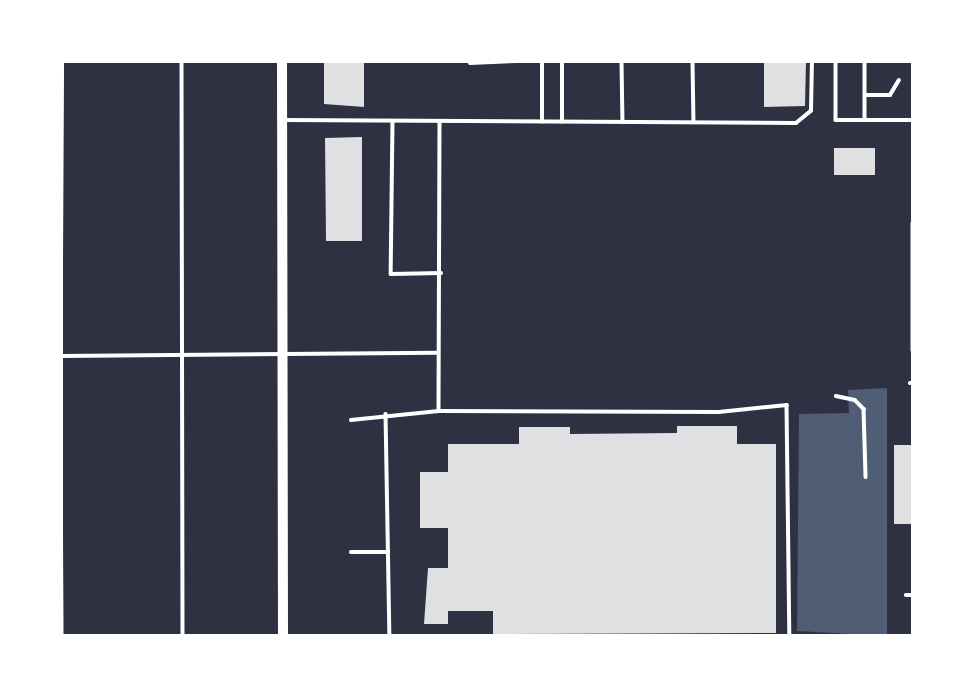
<!DOCTYPE html>
<html>
<head>
<meta charset="utf-8">
<style>
  body { margin:0 }
  #map { position:relative; width:974px; height:697px; overflow:hidden; background:#2d3142; font-family:"Varela Round",sans-serif }
  div>[style] { position:absolute }
  .water>* { inset:0; background:#4f5d75 }
  .building>* { inset:0; background:#e0e0e3 }
  .service>* { height:3.5px; margin:-1.75px; padding:0 1.75px; transform-origin:1.75px; border-radius:1.75px; background:#fff }
  .secondary>* { height:10px; margin:-5px; padding:0 5px; transform-origin:5px; border-radius:5px; background:#fff }
  span { translate:-50% -50%; white-space:nowrap; text-align:center; line-height:1.15; -webkit-text-stroke:7px #fff; paint-order:stroke }
  .frame { position:absolute; inset:0; border:63px solid #fff; pointer-events:none }
</style>
</head>
<body>
<div id="map">
  <div class="water">
    <div style="clip-path:polygon(887px 388px,887px 636px,797px 631px,799px 414px,849px 413px,848px 390px)"></div>
  </div>
  <div class="building">
    <div style="clip-path:polygon(324px 61px,364px 61px,364px 107px,324px 104px)"></div>
    <div style="clip-path:polygon(764px 61px,806px 61px,805px 106px,764px 107px)"></div>
    <div style="clip-path:polygon(362px 137px,362px 241px,326px 241px,325px 138px)"></div>
    <div style="clip-path:polygon(834px 148px,875px 148px,875px 175px,834px 175px)"></div>
    <div style="clip-path:polygon(677px 426px,737px 426px,737px 444px,776px 444px,776px 633px,493px 634px,493px 611px,448px 611px,448px 624px,424px 624px,428px 568px,448px 568px,448px 528px,420px 528px,420px 472px,448px 472px,448px 444px,519px 444px,519px 427px,570px 427px,570px 434px,677px 433px)"></div>
    <div style="clip-path:polygon(894px 445px,913px 445px,913px 524px,894px 524px)"></div>
  </div>
  <div class="service">
    <div style="left:182px;top:61px;width:575px;rotate:89.9deg"></div>
    <div style="left:622px;top:61px;width:61px;rotate:89.1deg"></div>
    <div style="left:693px;top:61px;width:61px;rotate:89.1deg"></div>
    <div style="left:836px;top:61px;width:59px;rotate:90deg"></div>
    <div style="left:836px;top:120px;width:77px"></div>
    <div style="left:865px;top:61px;width:59px;rotate:90deg"></div>
    <div style="left:470px;top:63px;width:46px;rotate:-2.5deg"></div>
    <div style="left:865px;top:95px;width:25px"></div>
    <div style="left:890px;top:95px;width:17px;rotate:-59deg"></div>
    <div style="left:283px;top:120px;width:513px;rotate:0.34deg"></div>
    <div style="left:796px;top:123px;width:19px;rotate:-39deg"></div>
    <div style="left:811px;top:111px;width:50px;rotate:-88.9deg"></div>
    <div style="left:393px;top:121px;width:153px;rotate:90.7deg"></div>
    <div style="left:391px;top:274px;width:50px;rotate:-1.1deg"></div>
    <div style="left:440px;top:122px;width:289px;rotate:90.2deg"></div>
    <div style="left:439px;top:411px;width:280px;rotate:0.2deg"></div>
    <div style="left:719px;top:412px;width:68px;rotate:-5.9deg"></div>
    <div style="left:787px;top:405px;width:231px;rotate:89.3deg"></div>
    <div style="left:542px;top:122px;width:61px;rotate:-90deg"></div>
    <div style="left:562px;top:122px;width:61px;rotate:-90deg"></div>
    <div style="left:913px;top:223px;width:127px;rotate:90deg"></div>
    <div style="left:61px;top:264px;width:203px;rotate:-89.7deg"></div>
    <div style="left:61px;top:356px;width:377px;rotate:-0.5deg"></div>
    <div style="left:910px;top:383px;width:3px"></div>
    <div style="left:836px;top:396px;width:19px;rotate:12deg"></div>
    <div style="left:855px;top:400px;width:13px;rotate:45deg"></div>
    <div style="left:864px;top:409px;width:68px;rotate:88.3deg"></div>
    <div style="left:386px;top:414px;width:222px;rotate:89deg"></div>
    <div style="left:351px;top:420px;width:88px;rotate:-5.8deg"></div>
    <div style="left:61px;top:439px;width:197px;rotate:89.7deg"></div>
    <div style="left:351px;top:552px;width:37px"></div>
    <div style="left:906px;top:595px;width:7px"></div>
  </div>
  <div class="secondary">
    <div style="left:282px;top:61px;width:575px;rotate:89.9deg"></div>
  </div>
  <div class="frame"></div>
</div>
</body>
</html>
